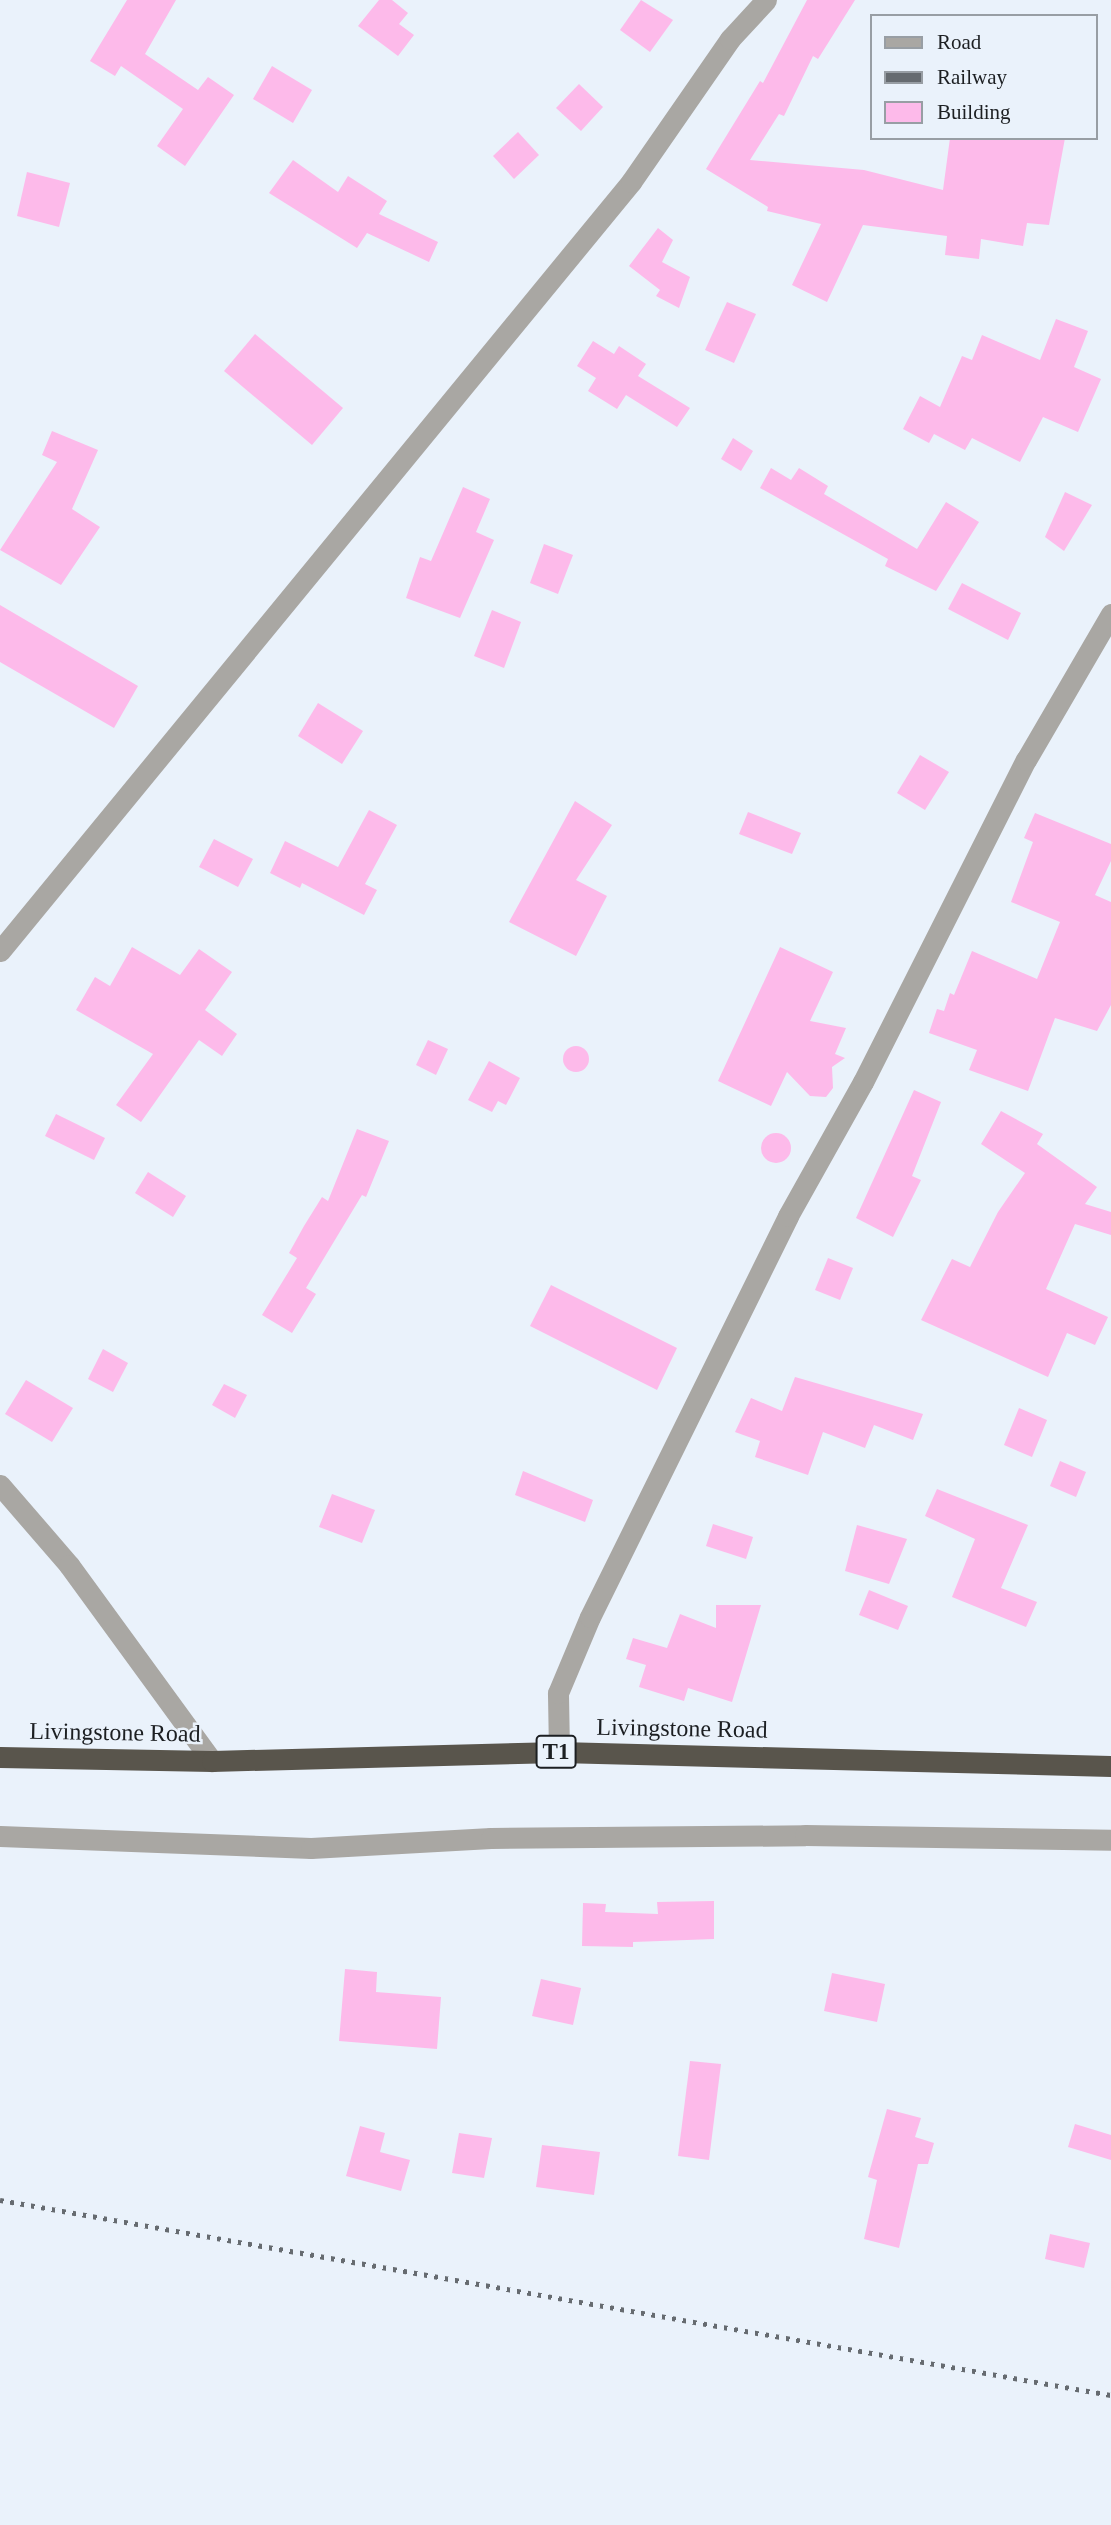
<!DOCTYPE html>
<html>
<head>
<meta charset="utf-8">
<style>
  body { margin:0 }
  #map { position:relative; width:1111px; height:2525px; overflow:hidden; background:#eaf2fb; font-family:"Times New Roman",serif }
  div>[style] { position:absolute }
  .building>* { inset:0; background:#fdbaea }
  .round { border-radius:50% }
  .minor>* { height:21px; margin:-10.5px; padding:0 10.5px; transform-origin:10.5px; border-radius:10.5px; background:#a9a7a3 }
  .highway>* { height:21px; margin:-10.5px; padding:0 10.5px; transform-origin:10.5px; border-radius:10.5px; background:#59554c }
  .rail>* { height:5px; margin-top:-2.5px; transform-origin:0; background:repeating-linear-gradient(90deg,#666b70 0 3.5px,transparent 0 10.5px) }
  span { translate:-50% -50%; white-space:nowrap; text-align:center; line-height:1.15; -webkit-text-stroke:5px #eaf2fb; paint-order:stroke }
  .shield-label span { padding:2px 5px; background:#eaf2fb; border:2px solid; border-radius:5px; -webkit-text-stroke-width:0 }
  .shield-label { font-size:23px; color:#1c1f22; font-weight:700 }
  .street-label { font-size:24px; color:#1c1f22 }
  .legend { position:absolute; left:870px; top:14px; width:228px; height:126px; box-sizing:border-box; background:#eaf2fb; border:2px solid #989ea4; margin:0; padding:9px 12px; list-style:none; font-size:21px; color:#1c1f22 }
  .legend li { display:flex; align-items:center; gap:14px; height:35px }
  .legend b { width:35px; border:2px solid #989ea4 }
</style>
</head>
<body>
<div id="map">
  <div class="building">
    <div style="clip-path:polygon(127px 0,176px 0,145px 54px,198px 90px,208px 77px,234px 95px,185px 166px,157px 146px,183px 109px,121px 66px,115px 76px,90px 61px)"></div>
    <div style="clip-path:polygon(379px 0,392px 0,408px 13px,399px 24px,414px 35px,398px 56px,358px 26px)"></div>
    <div style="clip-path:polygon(641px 0,673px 20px,650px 52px,620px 30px)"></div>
    <div style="clip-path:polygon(807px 0,855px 0,818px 59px,813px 56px,784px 116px,779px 114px,750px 160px,864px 170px,943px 190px,950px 138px,1065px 138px,1049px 225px,1027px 223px,1023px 246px,981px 239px,979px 259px,945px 255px,947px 236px,863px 225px,827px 302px,792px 285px,821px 224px,767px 211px,768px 207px,706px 169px,760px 81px,763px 83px)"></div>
    <div style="clip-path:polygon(272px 66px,312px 90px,293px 123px,253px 99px)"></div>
    <div style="clip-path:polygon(579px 84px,603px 107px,581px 131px,556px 108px)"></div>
    <div style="clip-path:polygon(518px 132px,539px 155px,514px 179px,493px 156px)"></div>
    <div style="clip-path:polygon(293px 160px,338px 192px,348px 176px,387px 201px,379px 214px,438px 242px,429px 262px,367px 233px,357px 248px,269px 193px)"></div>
    <div style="clip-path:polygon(27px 172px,70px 183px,59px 227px,17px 216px)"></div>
    <div style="clip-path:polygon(658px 228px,673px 240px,662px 262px,690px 277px,679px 308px,656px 296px,660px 290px,629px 266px)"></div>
    <div style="clip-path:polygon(727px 302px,756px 314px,734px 363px,705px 350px)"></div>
    <div style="clip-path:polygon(1056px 319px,1088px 331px,1074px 367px,1101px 379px,1078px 432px,1043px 417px,1020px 462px,972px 438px,965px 450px,934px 434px,929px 443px,903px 429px,920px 396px,940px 407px,962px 356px,972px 360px,982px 335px,1040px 360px)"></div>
    <div style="clip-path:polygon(255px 334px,343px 408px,312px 445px,224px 371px)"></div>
    <div style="clip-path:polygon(593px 341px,614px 354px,619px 346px,646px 364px,638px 376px,690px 408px,677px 427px,626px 395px,617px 409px,588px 391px,596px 378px,577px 366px)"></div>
    <div style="clip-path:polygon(52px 431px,98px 450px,72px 509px,100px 527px,61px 585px,0 550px,57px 462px,42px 455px)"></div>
    <div style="clip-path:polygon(733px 438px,753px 451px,741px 471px,721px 459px)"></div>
    <div style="clip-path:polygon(771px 468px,791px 480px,799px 468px,828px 486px,824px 494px,917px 549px,946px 502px,979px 522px,936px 591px,885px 566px,888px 559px,760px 488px)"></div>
    <div style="clip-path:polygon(463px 487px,490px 499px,476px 532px,494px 540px,460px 618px,406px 598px,420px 557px,431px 561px)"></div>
    <div style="clip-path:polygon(1065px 492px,1092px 505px,1064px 551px,1045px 537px)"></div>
    <div style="clip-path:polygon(544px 544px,573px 555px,558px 594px,530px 583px)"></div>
    <div style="clip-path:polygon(962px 583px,1021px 613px,1008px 640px,948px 609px)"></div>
    <div style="clip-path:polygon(0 605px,138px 686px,114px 728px,0 662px)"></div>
    <div style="clip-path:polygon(492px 610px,521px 622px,504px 668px,474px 656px)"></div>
    <div style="clip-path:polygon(318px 703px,363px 731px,342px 764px,298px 736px)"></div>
    <div style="clip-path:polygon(920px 755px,949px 772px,925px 810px,897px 793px)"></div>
    <div style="clip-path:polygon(575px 801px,612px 825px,576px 880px,607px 896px,576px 956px,509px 922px)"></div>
    <div style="clip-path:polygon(369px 810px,397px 825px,365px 884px,377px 890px,364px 915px,302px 883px,300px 888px,270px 873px,285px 841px,338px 867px)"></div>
    <div style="clip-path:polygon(748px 812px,801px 833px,792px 854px,739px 834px)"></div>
    <div style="clip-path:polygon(1035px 813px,1111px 844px,1111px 861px,1095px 895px,1111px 902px,1111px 1005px,1097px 1031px,1055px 1018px,1028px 1091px,969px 1070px,977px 1050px,929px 1033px,937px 1009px,944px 1011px,950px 993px,954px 995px,972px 951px,1037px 979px,1060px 922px,1011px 902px,1033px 842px,1024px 838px)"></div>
    <div style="clip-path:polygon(214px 839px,253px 859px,238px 887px,199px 867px)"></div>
    <div style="clip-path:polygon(132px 947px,180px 975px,199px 949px,232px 972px,205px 1010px,237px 1034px,222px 1056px,199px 1040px,141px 1122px,116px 1105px,153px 1054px,76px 1010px,95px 977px,110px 986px)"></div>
    <div style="clip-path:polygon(780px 947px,833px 972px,810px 1021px,846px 1028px,835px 1054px,845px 1058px,832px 1067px,833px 1088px,826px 1097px,810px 1096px,787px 1072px,771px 1106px,718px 1081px)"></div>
    <div style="clip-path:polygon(428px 1040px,448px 1049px,436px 1075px,416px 1065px)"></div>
    <div class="round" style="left:563px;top:1046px;width:26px;height:26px"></div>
    <div style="clip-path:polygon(489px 1061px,520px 1078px,506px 1105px,498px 1101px,492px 1112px,468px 1100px)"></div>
    <div style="clip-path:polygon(914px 1090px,941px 1102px,912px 1176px,921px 1180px,893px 1237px,856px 1218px)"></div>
    <div style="clip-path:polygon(1001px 1111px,1043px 1134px,1037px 1144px,1097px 1187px,1085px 1204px,1111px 1212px,1111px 1235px,1075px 1224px,1046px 1289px,1108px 1317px,1095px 1345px,1067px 1333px,1048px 1377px,921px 1320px,952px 1259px,970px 1267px,998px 1212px,1025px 1173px,981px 1144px)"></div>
    <div style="clip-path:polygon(56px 1114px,105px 1138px,94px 1160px,45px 1136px)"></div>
    <div style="clip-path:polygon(357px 1129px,389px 1141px,366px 1197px,362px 1195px,306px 1288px,316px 1294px,292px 1333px,262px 1315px,297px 1258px,289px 1253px,304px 1226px,322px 1197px,328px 1201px)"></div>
    <div class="round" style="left:761px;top:1133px;width:30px;height:30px"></div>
    <div style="clip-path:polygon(148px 1172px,186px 1196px,173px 1217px,135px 1193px)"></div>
    <div style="clip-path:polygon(828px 1258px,853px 1268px,840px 1300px,815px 1290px)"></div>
    <div style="clip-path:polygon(551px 1285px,677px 1348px,657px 1390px,530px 1326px)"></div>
    <div style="clip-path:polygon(103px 1349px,128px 1363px,113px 1392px,88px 1379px)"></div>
    <div style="clip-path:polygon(795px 1377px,923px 1414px,913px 1440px,874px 1425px,865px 1448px,823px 1432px,808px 1475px,755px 1457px,760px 1441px,735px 1432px,751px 1398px,782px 1411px)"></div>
    <div style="clip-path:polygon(26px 1380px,73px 1408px,52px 1442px,5px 1414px)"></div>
    <div style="clip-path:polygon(224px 1384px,247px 1395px,235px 1418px,212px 1405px)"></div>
    <div style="clip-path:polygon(1019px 1408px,1047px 1420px,1032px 1457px,1004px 1445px)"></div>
    <div style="clip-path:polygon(1060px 1461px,1086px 1472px,1076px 1497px,1050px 1486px)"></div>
    <div style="clip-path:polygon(523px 1471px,593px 1500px,585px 1522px,515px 1495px)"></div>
    <div style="clip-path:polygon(937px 1489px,1028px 1525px,1001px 1588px,1037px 1602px,1026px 1627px,952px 1597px,975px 1539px,925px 1516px)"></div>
    <div style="clip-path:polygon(332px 1494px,375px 1510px,362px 1543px,319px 1527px)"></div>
    <div style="clip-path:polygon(713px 1524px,753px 1537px,746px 1559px,706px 1546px)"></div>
    <div style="clip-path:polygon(857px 1525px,907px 1539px,889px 1584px,845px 1571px)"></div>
    <div style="clip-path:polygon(869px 1590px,908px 1606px,898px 1630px,859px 1615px)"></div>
    <div style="clip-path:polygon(716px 1605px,761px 1605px,732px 1702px,688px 1688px,684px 1701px,639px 1687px,646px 1665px,626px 1659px,633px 1638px,667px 1648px,680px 1614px,716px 1628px)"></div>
    <div style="clip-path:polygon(714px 1901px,714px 1939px,633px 1942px,633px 1947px,582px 1946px,583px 1903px,606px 1904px,605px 1912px,658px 1914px,657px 1902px)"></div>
    <div style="clip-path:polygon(345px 1969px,377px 1972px,376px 1992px,441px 1997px,437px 2049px,339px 2041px)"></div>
    <div style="clip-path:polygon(832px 1973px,885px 1984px,877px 2022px,824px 2011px)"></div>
    <div style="clip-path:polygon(541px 1979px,581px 1988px,573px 2025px,532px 2016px)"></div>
    <div style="clip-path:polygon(690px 2061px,721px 2064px,709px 2160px,678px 2156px)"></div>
    <div style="clip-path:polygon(887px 2109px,921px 2118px,915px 2137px,934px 2143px,928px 2164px,918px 2164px,899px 2248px,864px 2239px,877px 2180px,868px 2177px)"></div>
    <div style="clip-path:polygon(1075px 2124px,1111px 2135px,1111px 2160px,1068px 2147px)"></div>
    <div style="clip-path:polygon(360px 2126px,385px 2133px,380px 2152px,410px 2160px,401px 2191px,346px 2176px)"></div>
    <div style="clip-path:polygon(459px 2133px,492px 2138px,484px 2178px,452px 2173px)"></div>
    <div style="clip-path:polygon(542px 2145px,600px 2152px,594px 2195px,536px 2187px)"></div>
    <div style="clip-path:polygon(1050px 2234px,1090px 2243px,1084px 2268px,1045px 2259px)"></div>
  </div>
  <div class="minor">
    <div style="left:0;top:951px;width:995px;rotate:-50.63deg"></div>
    <div style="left:631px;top:182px;width:174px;rotate:-55.3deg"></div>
    <div style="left:730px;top:39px;width:53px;rotate:-47.3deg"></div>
    <div style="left:0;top:1485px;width:106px;rotate:49.2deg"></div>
    <div style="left:69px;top:1565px;width:243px;rotate:53.9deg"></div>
    <div style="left:559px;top:1752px;width:59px;rotate:-91deg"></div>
    <div style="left:558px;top:1693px;width:82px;rotate:-67.2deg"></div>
    <div style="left:590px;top:1617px;width:447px;rotate:-63.7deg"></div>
    <div style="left:788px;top:1216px;width:154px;rotate:-60.8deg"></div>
    <div style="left:863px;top:1082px;width:361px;rotate:-63.2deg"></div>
    <div style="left:1026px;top:760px;width:169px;rotate:-59.8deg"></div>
    <div style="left:0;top:1836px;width:311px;rotate:2.2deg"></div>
    <div style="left:311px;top:1848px;width:180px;rotate:-3.2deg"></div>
    <div style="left:491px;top:1838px;width:314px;rotate:-0.5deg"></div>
    <div style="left:805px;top:1835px;width:306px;rotate:0.9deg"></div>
  </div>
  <div class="highway">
    <div style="left:0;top:1757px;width:212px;rotate:1.1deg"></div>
    <div style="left:212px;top:1761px;width:347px;rotate:-1.5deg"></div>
    <div style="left:559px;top:1752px;width:552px;rotate:1.45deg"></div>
  </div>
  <div class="rail">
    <div style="left:0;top:2200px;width:1128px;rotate:9.96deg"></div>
  </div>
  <div class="shield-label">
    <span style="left:556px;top:1752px">T1</span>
  </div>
  <div class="street-label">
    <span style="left:682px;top:1729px;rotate:1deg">Livingstone Road</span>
    <span style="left:115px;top:1733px;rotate:1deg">Livingstone Road</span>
  </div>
  <ul class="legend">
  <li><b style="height:9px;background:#a9a7a3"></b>Road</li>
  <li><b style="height:9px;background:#666b70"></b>Railway</li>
  <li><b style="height:19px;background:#fdbaea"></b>Building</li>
  </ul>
</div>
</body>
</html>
